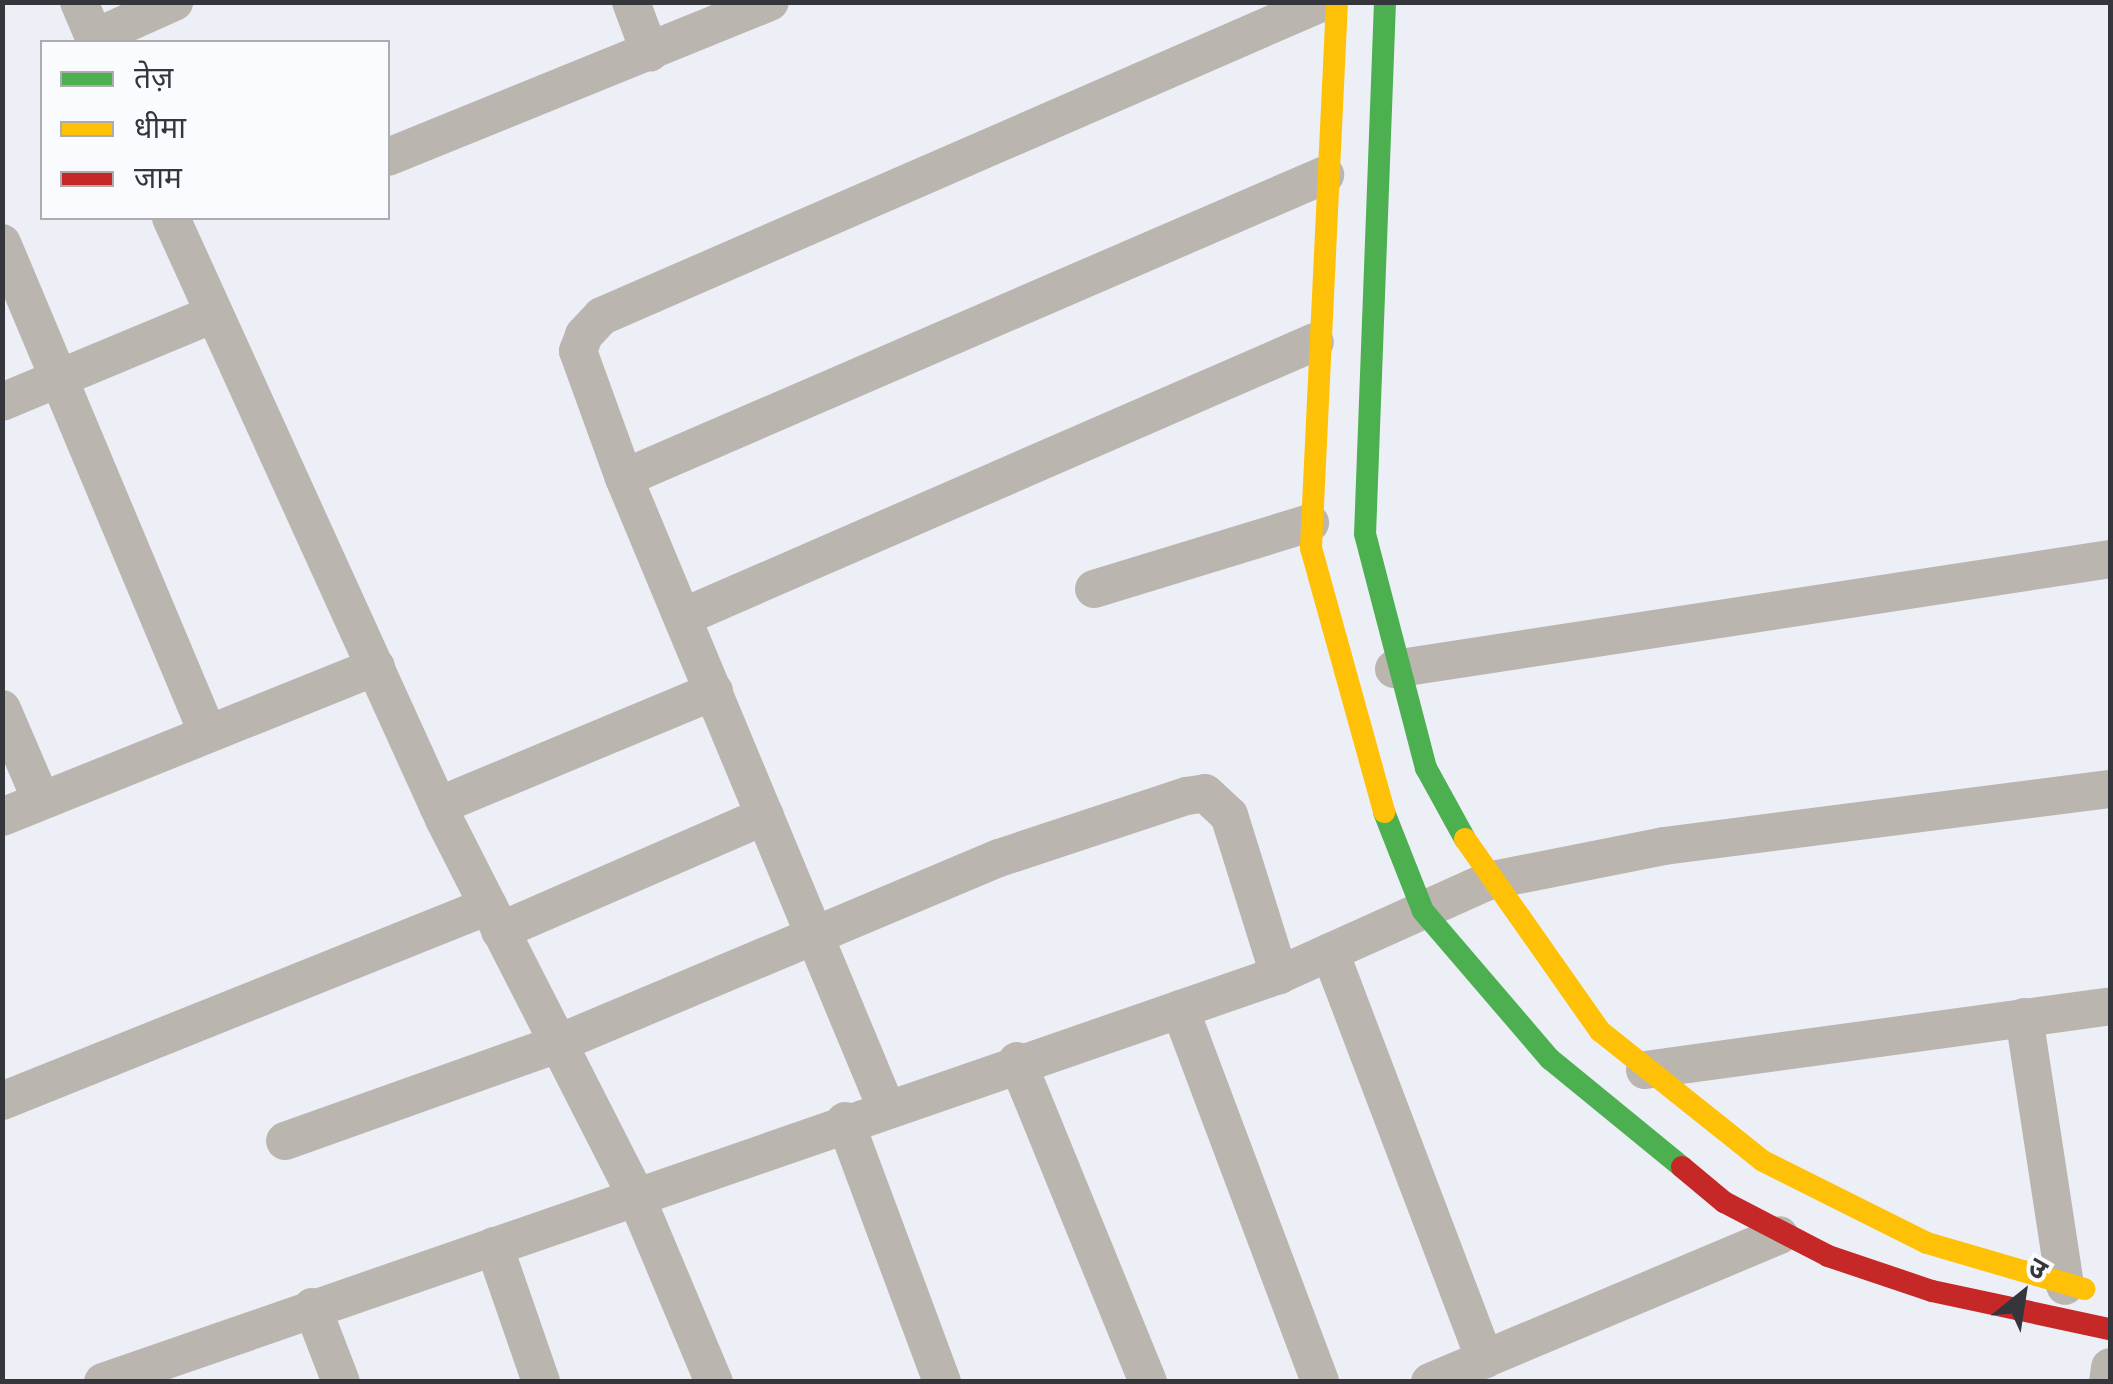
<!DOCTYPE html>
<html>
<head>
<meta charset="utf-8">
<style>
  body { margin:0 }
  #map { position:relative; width:2113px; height:1384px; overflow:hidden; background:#edeff6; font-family:Inter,"Noto Sans Devanagari",sans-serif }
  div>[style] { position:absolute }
  .street>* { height:38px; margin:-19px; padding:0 19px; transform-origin:19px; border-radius:19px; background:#bbb5af }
  .fast>* { height:22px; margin:-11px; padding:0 11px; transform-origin:11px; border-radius:11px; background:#4caf50 }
  .slow>* { height:22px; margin:-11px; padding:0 11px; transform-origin:11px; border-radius:11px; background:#ffc107 }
  .jam>* { height:22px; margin:-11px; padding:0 11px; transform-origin:11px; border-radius:11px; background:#c62828 }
  span { translate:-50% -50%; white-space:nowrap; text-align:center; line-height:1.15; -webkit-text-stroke:8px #fafbfe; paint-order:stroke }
  .frame { position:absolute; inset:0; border:5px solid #34363b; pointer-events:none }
  .legend { position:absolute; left:40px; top:40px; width:350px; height:180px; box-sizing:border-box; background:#fafbfe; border:2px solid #abacb0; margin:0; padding:12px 18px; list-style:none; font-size:30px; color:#34363b }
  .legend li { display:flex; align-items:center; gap:20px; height:50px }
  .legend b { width:50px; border:2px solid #abacb0 }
  .north { position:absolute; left:1973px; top:1244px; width:100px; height:100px; -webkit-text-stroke:8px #fafbfe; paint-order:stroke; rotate:30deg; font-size:28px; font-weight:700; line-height:40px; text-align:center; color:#34363b }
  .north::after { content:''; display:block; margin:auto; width:35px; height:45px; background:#34363b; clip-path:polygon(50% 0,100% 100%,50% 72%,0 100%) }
</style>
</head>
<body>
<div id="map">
  <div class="street">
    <div style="left:79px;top:2px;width:43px;rotate:67deg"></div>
    <div style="left:631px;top:2px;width:54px;rotate:69.6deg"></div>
    <div style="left:94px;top:38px;width:88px;rotate:-24.2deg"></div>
    <div style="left:388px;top:157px;width:412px;rotate:-22.1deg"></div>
    <div style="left:171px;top:218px;width:660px;rotate:65.57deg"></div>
    <div style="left:444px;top:819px;width:419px;rotate:63deg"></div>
    <div style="left:634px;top:1192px;width:206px;rotate:67.2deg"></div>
    <div style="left:2px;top:243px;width:532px;rotate:67.24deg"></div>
    <div style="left:2px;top:402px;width:229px;rotate:-22.6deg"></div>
    <div style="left:624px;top:478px;width:764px;rotate:-23.38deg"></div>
    <div style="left:1094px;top:589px;width:226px;rotate:-17deg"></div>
    <div style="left:683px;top:617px;width:689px;rotate:-23.52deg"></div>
    <div style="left:1394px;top:669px;width:724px;rotate:-8.73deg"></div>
    <div style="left:2px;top:709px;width:99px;rotate:66.8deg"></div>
    <div style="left:438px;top:806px;width:299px;rotate:-22.6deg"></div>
    <div style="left:2px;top:817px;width:403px;rotate:-21.9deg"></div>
    <div style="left:500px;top:931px;width:289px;rotate:-23.5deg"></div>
    <div style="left:1330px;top:952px;width:436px;rotate:69.2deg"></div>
    <div style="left:1180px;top:1009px;width:398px;rotate:69.4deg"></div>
    <div style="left:2024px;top:1017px;width:272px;rotate:81.3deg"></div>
    <div style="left:1017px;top:1061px;width:347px;rotate:67.8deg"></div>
    <div style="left:1645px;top:1070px;width:466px;rotate:-7.8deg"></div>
    <div style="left:2px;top:1101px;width:524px;rotate:-21.86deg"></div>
    <div style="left:885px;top:1105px;width:679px;rotate:-112.6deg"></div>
    <div style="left:624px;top:478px;width:135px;rotate:-109.9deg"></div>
    <div style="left:578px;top:351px;width:17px;rotate:-69deg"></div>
    <div style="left:584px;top:335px;width:26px;rotate:-47deg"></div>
    <div style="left:602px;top:316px;width:786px;rotate:-23.53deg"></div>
    <div style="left:845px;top:1121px;width:278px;rotate:69.6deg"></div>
    <div style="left:285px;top:1141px;width:286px;rotate:-19.6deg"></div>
    <div style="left:554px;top:1045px;width:483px;rotate:-22.8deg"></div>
    <div style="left:999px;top:858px;width:198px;rotate:-18.3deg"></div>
    <div style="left:1187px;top:796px;width:18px;rotate:-9deg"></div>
    <div style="left:1205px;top:793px;width:33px;rotate:43deg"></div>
    <div style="left:1229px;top:815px;width:168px;rotate:72.6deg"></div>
    <div style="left:494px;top:1246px;width:144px;rotate:70.9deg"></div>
    <div style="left:312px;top:1307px;width:80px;rotate:68.9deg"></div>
    <div style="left:103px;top:1382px;width:1244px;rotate:-19.09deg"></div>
    <div style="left:1279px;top:975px;width:229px;rotate:-24.2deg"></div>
    <div style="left:1488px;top:881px;width:179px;rotate:-11.2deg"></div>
    <div style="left:1664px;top:846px;width:450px;rotate:-7.3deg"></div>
    <div style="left:1430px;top:1382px;width:379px;rotate:-22.8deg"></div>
    <div style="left:2108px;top:1382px;width:15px;rotate:-82deg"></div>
  </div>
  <div class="fast">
    <div style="left:1385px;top:2px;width:532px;rotate:92.15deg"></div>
    <div style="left:1365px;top:534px;width:242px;rotate:75.4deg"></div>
    <div style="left:1426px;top:768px;width:81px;rotate:61.2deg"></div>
    <div style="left:1384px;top:812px;width:106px;rotate:68.5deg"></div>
    <div style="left:1423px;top:911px;width:195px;rotate:49.4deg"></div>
    <div style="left:1550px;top:1059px;width:171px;rotate:39.3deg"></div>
  </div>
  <div class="slow">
    <div style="left:1337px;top:2px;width:547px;rotate:92.73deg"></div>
    <div style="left:1311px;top:548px;width:274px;rotate:74.5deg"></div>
    <div style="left:1465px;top:839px;width:235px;rotate:54.9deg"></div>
    <div style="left:1600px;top:1031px;width:208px;rotate:38.6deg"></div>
    <div style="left:1763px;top:1161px;width:183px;rotate:26.6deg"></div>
    <div style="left:1927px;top:1243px;width:164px;rotate:16.3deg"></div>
  </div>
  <div class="jam">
    <div style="left:1682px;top:1167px;width:55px;rotate:39.8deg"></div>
    <div style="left:1724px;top:1202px;width:117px;rotate:27.4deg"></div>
    <div style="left:1828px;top:1256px;width:110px;rotate:18.6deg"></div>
    <div style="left:1932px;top:1291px;width:182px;rotate:12.1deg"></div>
  </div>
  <div class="frame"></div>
  <ul class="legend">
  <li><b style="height:12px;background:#4caf50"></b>तेज़</li>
  <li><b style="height:12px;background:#ffc107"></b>धीमा</li>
  <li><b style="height:12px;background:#c62828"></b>जाम</li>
  </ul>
  <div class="north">उ</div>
</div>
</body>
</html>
